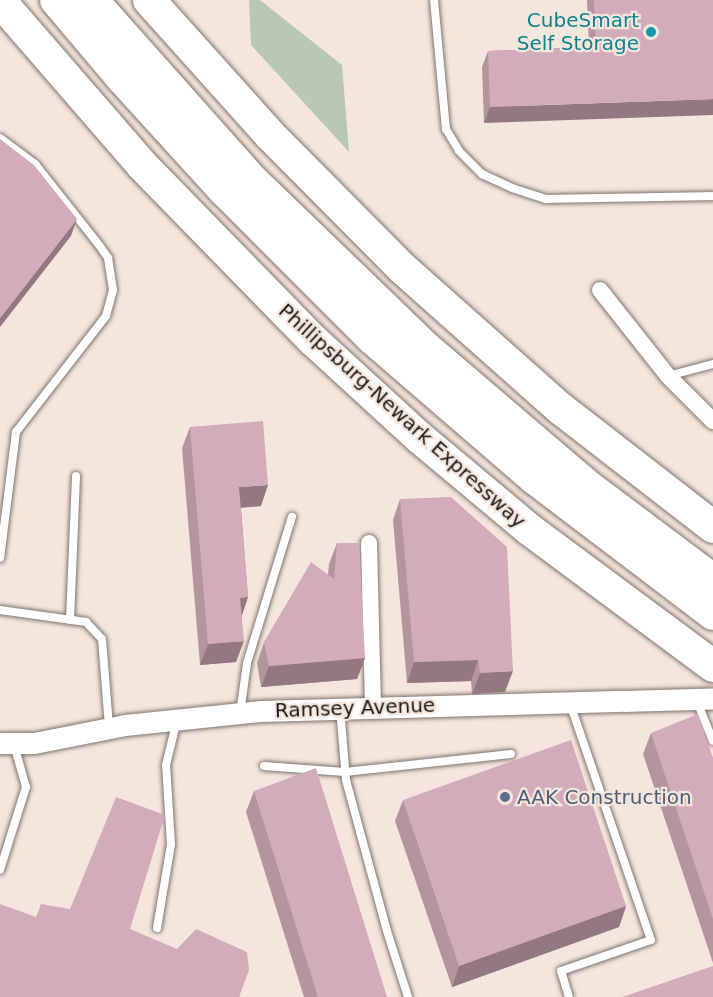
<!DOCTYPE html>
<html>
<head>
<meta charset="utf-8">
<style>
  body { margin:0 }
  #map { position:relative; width:713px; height:997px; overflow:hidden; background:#f5e6dd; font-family:"DejaVu Sans",sans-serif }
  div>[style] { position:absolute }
  .green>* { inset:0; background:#b9c7b5 }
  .roads { filter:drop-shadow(0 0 2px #81746c) drop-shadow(0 0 2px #81746c) }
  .service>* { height:8px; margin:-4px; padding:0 4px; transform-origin:4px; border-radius:4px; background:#fff }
  .minor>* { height:16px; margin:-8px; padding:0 8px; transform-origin:8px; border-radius:8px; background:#fff }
  .tertiary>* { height:21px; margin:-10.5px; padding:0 10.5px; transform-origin:10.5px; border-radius:10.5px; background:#fff }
  .motorway>* { height:32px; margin:-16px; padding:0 16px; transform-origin:16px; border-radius:16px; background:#fff }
  .wall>* { inset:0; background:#b594a0 }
  .shaded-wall>* { inset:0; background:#937882 }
  .building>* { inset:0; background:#d2acba }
  .dots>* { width:16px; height:16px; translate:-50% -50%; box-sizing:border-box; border:3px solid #f5e6dd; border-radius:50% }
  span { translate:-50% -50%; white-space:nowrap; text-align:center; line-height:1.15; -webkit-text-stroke:4.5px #f5e6dd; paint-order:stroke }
  .culture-label { font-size:20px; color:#0d838f }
  .right { translate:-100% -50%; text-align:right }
  .street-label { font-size:20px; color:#1c1814 }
  .service-label { font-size:20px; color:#4e5e75 }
  .left { translate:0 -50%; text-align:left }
</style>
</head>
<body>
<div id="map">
  <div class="green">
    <div style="clip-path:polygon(249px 0,260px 0,342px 65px,349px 152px,251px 45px)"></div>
  </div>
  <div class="roads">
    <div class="service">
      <div style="left:434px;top:0;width:130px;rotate:84.7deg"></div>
      <div style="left:446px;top:129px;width:26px;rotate:59deg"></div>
      <div style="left:459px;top:151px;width:33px;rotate:45deg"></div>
      <div style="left:482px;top:174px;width:33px;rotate:25deg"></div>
      <div style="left:512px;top:188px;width:36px;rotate:18deg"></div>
      <div style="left:546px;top:199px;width:167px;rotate:-1deg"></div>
      <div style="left:0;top:138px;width:44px;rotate:36.6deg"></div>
      <div style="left:35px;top:164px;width:103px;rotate:51.7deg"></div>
      <div style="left:99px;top:245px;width:16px;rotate:55deg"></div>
      <div style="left:108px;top:258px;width:32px;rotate:81deg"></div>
      <div style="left:113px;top:290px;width:27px;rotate:105deg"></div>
      <div style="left:106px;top:316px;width:147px;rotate:127.8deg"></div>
      <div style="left:16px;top:432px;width:127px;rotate:97.2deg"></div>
      <div style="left:668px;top:376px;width:47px;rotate:-14.9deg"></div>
      <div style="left:0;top:610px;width:87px;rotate:7.9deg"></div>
      <div style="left:86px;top:622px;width:23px;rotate:47deg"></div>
      <div style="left:102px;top:639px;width:87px;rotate:85.4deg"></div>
      <div style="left:70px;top:620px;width:144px;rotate:-87.6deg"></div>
      <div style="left:696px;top:699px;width:45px;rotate:68deg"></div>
      <div style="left:340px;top:708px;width:72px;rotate:85.2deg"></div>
      <div style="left:346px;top:780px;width:156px;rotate:74.8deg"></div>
      <div style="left:387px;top:931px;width:69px;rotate:72.3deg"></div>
      <div style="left:240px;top:713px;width:50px;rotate:-82deg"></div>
      <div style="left:247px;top:663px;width:153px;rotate:-72.9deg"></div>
      <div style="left:264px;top:766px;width:81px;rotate:4.2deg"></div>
      <div style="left:345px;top:772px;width:167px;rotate:-6.2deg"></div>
      <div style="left:0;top:870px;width:87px;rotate:-72.6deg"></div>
      <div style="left:26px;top:787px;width:44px;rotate:-105.9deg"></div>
      <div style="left:157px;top:928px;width:85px;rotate:-80.5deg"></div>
      <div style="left:171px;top:844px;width:79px;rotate:-93.6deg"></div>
      <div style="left:166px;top:765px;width:46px;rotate:-76.3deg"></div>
      <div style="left:569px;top:997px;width:27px;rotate:-107deg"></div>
      <div style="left:561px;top:971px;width:95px;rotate:-19deg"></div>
      <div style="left:651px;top:940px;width:250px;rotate:-108.9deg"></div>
    </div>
    <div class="minor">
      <div style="left:600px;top:290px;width:110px;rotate:51.7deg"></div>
      <div style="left:668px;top:376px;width:64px;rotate:45deg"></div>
      <div style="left:369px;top:543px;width:164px;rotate:88.6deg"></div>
    </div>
    <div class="tertiary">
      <div style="left:0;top:743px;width:34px"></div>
      <div style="left:34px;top:743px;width:93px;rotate:-11.2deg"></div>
      <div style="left:125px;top:725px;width:137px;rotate:-5.9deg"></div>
      <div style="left:261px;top:711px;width:452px;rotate:-1.6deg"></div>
    </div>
    <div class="motorway">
      <div style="left:56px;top:0;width:101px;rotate:49.8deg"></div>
      <div style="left:121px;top:77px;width:153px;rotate:47.7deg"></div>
      <div style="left:224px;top:190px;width:209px;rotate:45deg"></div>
      <div style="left:372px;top:338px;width:214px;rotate:40.8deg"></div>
      <div style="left:534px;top:478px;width:225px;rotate:37.2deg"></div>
      <div style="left:92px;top:0;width:241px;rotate:48.4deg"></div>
      <div style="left:252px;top:180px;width:242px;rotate:44deg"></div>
      <div style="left:426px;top:348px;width:214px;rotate:40.5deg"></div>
      <div style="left:589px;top:487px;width:155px;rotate:36.9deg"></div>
      <div style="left:149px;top:0;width:181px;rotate:48.1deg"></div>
      <div style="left:270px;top:135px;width:187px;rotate:45.2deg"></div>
      <div style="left:402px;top:268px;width:213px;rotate:41.6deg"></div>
      <div style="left:561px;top:409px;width:192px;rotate:37.8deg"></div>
      <div style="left:0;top:1px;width:217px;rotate:49.1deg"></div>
      <div style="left:142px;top:165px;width:246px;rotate:45.7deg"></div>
      <div style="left:314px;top:341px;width:144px;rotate:42.5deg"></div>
      <div style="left:420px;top:438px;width:143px;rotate:39.9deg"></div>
      <div style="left:530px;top:530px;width:228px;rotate:36.6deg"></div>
    </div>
  </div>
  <div class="wall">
    <div style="clip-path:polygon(587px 0,713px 0,484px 123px,482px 67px,488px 51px,589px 47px)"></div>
    <div style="clip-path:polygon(190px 427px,261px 506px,241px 508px,248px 597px,242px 615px,236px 662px,200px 665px,182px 448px)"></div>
    <div style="clip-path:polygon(400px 499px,505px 692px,472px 694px,471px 681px,407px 683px,393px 520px)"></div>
    <div style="clip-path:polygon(337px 543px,365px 658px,357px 679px,261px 687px,257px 663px,264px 642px,328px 575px,329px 564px)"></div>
    <div style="clip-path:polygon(651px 733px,713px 758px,713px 963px,643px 754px)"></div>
    <div style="clip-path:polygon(254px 791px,387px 997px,304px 997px,246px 812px)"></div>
    <div style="clip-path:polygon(403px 800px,626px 906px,619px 927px,452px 987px,395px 821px)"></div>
  </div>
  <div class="shaded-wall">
    <div style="clip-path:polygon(713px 99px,713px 115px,484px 123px,490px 107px)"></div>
    <div style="clip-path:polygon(77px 219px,71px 236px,0 327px,0 318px)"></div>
    <div style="clip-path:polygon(268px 485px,261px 506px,232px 508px,239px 487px)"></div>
    <div style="clip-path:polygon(248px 597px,241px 618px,240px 598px)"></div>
    <div style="clip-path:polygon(244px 641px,236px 662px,200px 665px,208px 644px)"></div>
    <div style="clip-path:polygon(365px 658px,357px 679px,261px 687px,269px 666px)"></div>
    <div style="clip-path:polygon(478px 660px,471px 681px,407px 683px,414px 662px)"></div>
    <div style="clip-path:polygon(513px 671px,505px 692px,472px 694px,480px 673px)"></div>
    <div style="clip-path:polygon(626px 906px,619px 927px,452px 987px,459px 966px)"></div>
  </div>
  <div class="building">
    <div style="clip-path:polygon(594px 0,713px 0,713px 99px,490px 107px,488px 51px,596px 47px)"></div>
    <div style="clip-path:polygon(0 139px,34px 165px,77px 219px,0 318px)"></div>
    <div style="clip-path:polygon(263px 421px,268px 485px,239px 487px,248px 597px,240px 598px,244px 641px,208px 644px,190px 427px)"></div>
    <div style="clip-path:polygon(451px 497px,507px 547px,513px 671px,480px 673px,478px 660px,414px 662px,400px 499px)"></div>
    <div style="clip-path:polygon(337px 543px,359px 543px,365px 658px,269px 666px,264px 642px,311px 562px,334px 579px)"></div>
    <div style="clip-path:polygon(698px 714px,713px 758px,713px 919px,651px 733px)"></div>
    <div style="clip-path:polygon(571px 740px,626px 906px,459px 966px,403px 800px)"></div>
    <div style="clip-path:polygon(316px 768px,387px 997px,318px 997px,254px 791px)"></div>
    <div style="clip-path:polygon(116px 797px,165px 815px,130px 929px,177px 949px,196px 929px,247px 952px,249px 970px,239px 997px,0 997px,0 904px,36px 917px,41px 904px,70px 909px)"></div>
    <div style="clip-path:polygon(713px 966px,713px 997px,622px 997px)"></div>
  </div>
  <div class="dots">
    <div style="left:651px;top:32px;background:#0f9aa8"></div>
    <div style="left:505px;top:797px;background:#5c6f8a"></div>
  </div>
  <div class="culture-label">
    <span class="right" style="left:639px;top:32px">CubeSmart<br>Self Storage</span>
  </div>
  <div class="street-label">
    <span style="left:402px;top:416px;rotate:42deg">Phillipsburg-Newark Expressway</span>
    <span style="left:355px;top:708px;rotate:-2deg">Ramsey Avenue</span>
  </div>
  <div class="service-label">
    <span class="left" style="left:517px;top:797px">AAK Construction</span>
  </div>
</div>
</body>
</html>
